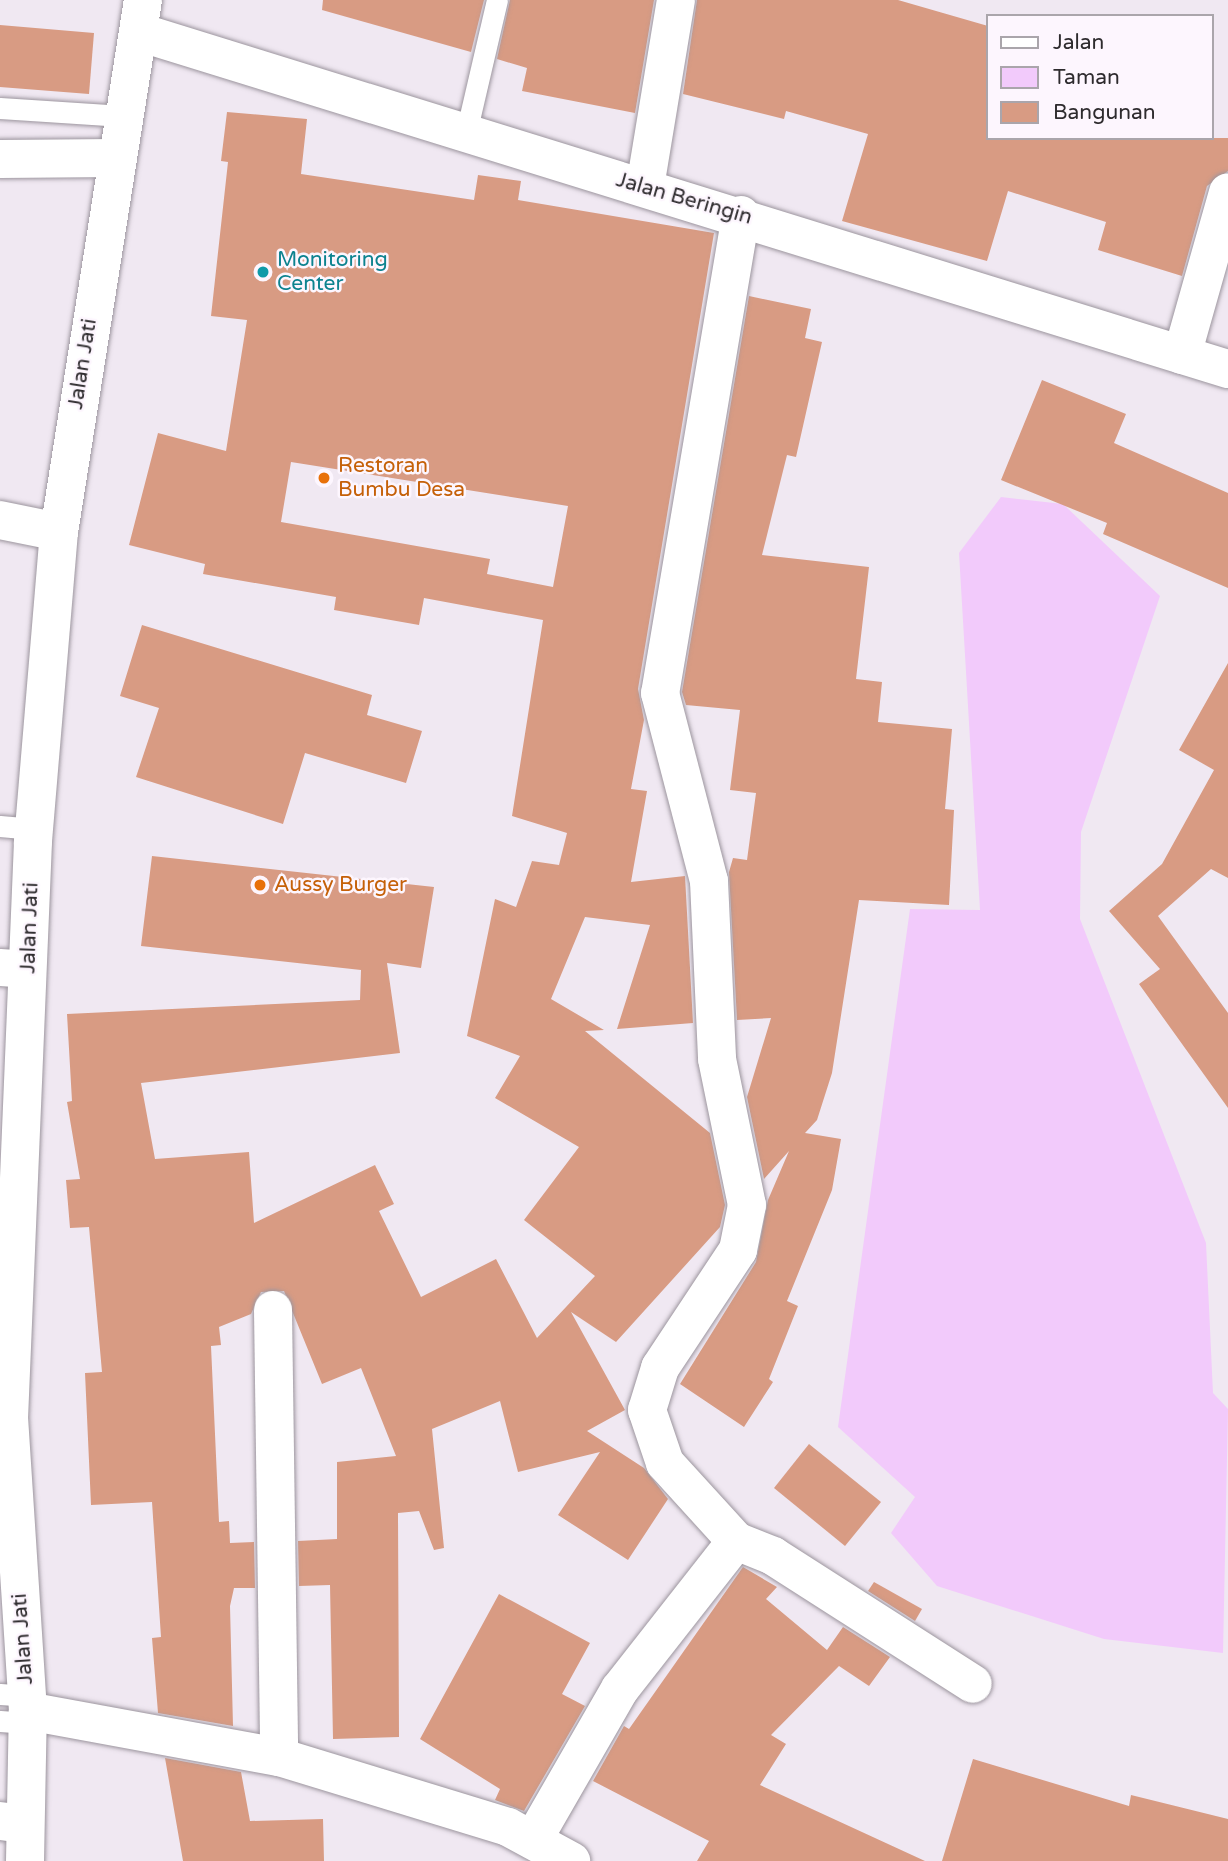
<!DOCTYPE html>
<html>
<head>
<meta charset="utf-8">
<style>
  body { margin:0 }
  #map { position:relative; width:1228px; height:1861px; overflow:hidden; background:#f0e8f2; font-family:"Varela Round",sans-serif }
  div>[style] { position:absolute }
  .green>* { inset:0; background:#f2cafb }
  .building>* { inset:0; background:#d89b83 }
  .roads { filter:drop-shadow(0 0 2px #9c959e) drop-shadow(0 0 2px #9c959e) }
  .service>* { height:21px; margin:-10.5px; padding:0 10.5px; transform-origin:10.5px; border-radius:10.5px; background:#fff }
  .minor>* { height:38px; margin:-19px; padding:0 19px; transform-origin:19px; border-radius:19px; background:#fff }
  .tertiary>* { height:38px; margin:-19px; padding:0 19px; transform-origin:19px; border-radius:19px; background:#fff }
  .dots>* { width:19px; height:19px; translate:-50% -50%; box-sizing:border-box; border:4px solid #fdf6fe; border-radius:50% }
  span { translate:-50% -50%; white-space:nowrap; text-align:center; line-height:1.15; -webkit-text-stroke:5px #fdf6fe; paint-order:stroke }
  .street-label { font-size:21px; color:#2e2b2e }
  .culture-label { font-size:21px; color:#0d838f }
  .left { translate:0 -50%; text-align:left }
  .food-label { font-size:21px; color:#c56008 }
  .legend { position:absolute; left:986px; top:14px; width:228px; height:126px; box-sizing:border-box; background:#fdf6fe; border:2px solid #aaa5ab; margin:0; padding:9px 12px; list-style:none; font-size:21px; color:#2e2b2e }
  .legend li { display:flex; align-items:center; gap:14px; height:35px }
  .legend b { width:35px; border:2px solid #aaa5ab }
</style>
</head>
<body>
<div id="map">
  <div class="green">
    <div style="clip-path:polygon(1001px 497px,1063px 504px,1160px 596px,1081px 832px,1080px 919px,1206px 1243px,1213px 1393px,1228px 1409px,1223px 1653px,1104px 1639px,937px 1586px,891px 1533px,915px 1497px,838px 1427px,910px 909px,980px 910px,959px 553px)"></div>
  </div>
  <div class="building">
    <div style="clip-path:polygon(323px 0,484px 0,471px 52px,322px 10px)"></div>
    <div style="clip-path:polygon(510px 0,654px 0,635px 113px,522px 91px,527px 68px,497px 59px)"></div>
    <div style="clip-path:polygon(697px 0,898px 0,988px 26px,988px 138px,1228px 138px,1228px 171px,1207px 186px,1182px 276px,1098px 250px,1106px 222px,1008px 191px,987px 261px,842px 221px,868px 134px,786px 111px,784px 119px,683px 94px)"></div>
    <div style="clip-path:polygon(0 25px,94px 33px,89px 94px,0 87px)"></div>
    <div style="clip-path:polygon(evenodd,227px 112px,307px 119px,301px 174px,474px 200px,478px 175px,521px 181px,518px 200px,714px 233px,638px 689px,644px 720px,631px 789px,647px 791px,631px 882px,685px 876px,693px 1023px,617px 1029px,650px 925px,585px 917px,551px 999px,604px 1030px,585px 1031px,710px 1133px,725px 1205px,720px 1227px,616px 1342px,571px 1312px,625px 1410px,587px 1431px,644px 1468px,668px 1499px,628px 1560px,558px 1515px,600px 1452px,518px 1472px,500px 1401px,432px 1429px,444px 1548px,434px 1550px,419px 1511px,398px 1513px,399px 1737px,333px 1739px,330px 1585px,299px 1586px,298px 1541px,337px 1539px,337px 1462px,396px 1456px,361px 1368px,322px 1384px,284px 1291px,261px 1292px,251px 1314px,219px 1327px,221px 1345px,211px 1346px,219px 1522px,229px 1521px,230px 1543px,254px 1542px,255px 1588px,234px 1588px,230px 1606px,233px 1726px,158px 1713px,152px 1638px,161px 1637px,152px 1502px,91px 1505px,85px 1373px,102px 1372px,89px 1227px,70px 1228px,66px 1180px,80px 1179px,67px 1102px,72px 1101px,67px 1014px,360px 1000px,361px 970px,141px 946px,152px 856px,434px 887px,421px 968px,387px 963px,400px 1053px,141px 1083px,155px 1159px,249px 1152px,254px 1223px,375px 1165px,394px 1204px,379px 1211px,421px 1297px,496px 1259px,537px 1338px,595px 1276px,524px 1220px,579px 1147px,495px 1098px,520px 1056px,467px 1036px,495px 899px,516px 907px,532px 861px,559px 865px,567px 833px,512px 816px,543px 620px,424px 598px,419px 625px,334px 610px,336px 597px,203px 574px,205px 564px,129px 545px,158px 433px,226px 451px,247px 320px,211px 316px,228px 162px,221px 161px,227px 112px,291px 462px,568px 506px,553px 587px,487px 574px,490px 559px,281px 522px,291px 462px)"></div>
    <div style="clip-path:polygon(749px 296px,811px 309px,805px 338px,822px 342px,796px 457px,787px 455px,762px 555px,869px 567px,856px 679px,882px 682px,878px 722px,952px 729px,945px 809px,954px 810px,949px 905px,859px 900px,832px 1073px,817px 1120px,805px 1133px,841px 1139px,832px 1190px,787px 1301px,798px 1306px,769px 1379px,773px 1382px,744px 1427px,680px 1384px,756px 1262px,768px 1200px,789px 1151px,764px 1179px,747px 1097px,771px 1018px,737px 1020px,729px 872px,733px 858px,747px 860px,756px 793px,730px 790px,740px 710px,686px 705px,682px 692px)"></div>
    <div style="clip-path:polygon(1042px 380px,1126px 414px,1114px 443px,1228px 493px,1228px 588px,1103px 534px,1107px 523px,1001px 480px)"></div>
    <div style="clip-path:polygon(142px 625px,372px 695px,367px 715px,422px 731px,406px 783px,305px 753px,283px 824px,136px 777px,159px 708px,120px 696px)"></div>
    <div style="clip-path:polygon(1228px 663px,1228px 878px,1211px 869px,1158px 916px,1228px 1013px,1228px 1108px,1139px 984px,1160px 969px,1109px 911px,1162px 864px,1214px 770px,1179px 750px)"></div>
    <div style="clip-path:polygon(809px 1444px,881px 1502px,845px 1546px,774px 1488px)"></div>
    <div style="clip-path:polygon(743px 1567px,777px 1587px,766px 1599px,827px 1650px,843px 1627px,890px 1657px,869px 1686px,839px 1666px,771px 1735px,786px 1744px,760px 1785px,925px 1861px,697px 1861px,709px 1841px,593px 1781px,624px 1726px,629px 1729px)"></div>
    <div style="clip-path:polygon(874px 1582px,922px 1609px,915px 1621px,868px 1591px)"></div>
    <div style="clip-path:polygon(499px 1594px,590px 1643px,562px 1694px,585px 1706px,524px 1811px,495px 1800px,500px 1789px,420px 1739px)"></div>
    <div style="clip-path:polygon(165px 1758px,241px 1772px,250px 1821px,323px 1819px,324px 1861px,183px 1861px)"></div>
    <div style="clip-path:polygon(973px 1759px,1129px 1806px,1131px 1795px,1228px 1819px,1228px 1861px,942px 1861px)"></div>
  </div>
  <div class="roads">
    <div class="service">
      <div style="left:0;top:108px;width:123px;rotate:3.7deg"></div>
      <div style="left:466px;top:133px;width:137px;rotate:-76.9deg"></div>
      <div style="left:0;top:826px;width:34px;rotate:5deg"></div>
      <div style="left:0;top:959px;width:29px;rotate:4deg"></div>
      <div style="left:0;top:975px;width:28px;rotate:4deg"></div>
      <div style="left:0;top:1694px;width:27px;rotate:4deg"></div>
      <div style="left:0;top:1721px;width:28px;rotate:4deg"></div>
    </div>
    <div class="minor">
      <div style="left:0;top:159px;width:115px;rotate:-0.5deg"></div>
      <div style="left:645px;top:187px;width:190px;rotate:-80.6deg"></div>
      <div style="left:741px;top:215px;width:485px;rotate:99.6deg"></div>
      <div style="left:660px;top:693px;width:194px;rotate:75.4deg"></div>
      <div style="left:709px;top:881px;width:178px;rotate:87.4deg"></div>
      <div style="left:717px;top:1059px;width:149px;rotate:78.4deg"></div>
      <div style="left:747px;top:1205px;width:46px;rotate:101.3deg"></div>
      <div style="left:738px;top:1250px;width:141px;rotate:123.5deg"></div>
      <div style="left:660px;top:1368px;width:44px;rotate:107.2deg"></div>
      <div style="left:647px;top:1410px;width:56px;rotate:71.2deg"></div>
      <div style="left:665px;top:1463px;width:105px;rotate:47.7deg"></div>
      <div style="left:736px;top:1541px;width:40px;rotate:22deg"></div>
      <div style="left:773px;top:1556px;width:237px;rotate:32.6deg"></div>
      <div style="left:1182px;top:355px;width:169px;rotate:-74.2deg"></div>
      <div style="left:0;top:520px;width:60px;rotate:11.5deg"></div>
      <div style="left:273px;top:1310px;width:447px;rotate:89.2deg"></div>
      <div style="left:28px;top:1711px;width:255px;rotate:10.4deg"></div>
      <div style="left:279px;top:1757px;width:239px;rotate:17deg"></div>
      <div style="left:508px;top:1827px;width:72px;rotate:28.4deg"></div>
      <div style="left:0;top:1821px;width:25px;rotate:7deg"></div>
      <div style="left:533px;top:1840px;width:174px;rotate:-60.1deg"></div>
      <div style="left:620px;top:1689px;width:188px;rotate:-51.9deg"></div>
    </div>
    <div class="tertiary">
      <div style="left:139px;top:32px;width:1140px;rotate:17.2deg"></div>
      <div style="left:25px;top:1861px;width:150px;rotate:-88.9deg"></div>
      <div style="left:28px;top:1711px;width:293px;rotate:-93.7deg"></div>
      <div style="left:9px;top:1419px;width:578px;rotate:-87.62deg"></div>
      <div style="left:33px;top:841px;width:310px;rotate:-85.2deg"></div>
      <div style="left:59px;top:532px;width:539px;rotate:-81.03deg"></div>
    </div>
  </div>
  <div class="dots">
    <div style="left:263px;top:272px;background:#0f9aa8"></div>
    <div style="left:324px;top:478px;background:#e8710a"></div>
    <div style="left:260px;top:885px;background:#e8710a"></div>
  </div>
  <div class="street-label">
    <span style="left:684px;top:199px;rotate:16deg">Jalan Beringin</span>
    <span style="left:83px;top:364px;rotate:-81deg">Jalan Jati</span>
    <span style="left:30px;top:928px;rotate:-88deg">Jalan Jati</span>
    <span style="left:23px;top:1639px;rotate:-94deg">Jalan Jati</span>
  </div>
  <div class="culture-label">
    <span class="left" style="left:277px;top:272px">Monitoring<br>Center</span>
  </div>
  <div class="food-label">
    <span class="left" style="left:338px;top:478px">Restoran<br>Bumbu Desa</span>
    <span class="left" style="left:274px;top:885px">Aussy Burger</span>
  </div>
  <ul class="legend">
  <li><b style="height:9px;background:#fff"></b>Jalan</li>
  <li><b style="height:19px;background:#f2cafb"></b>Taman</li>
  <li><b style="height:19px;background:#d89b83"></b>Bangunan</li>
  </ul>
</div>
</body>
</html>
